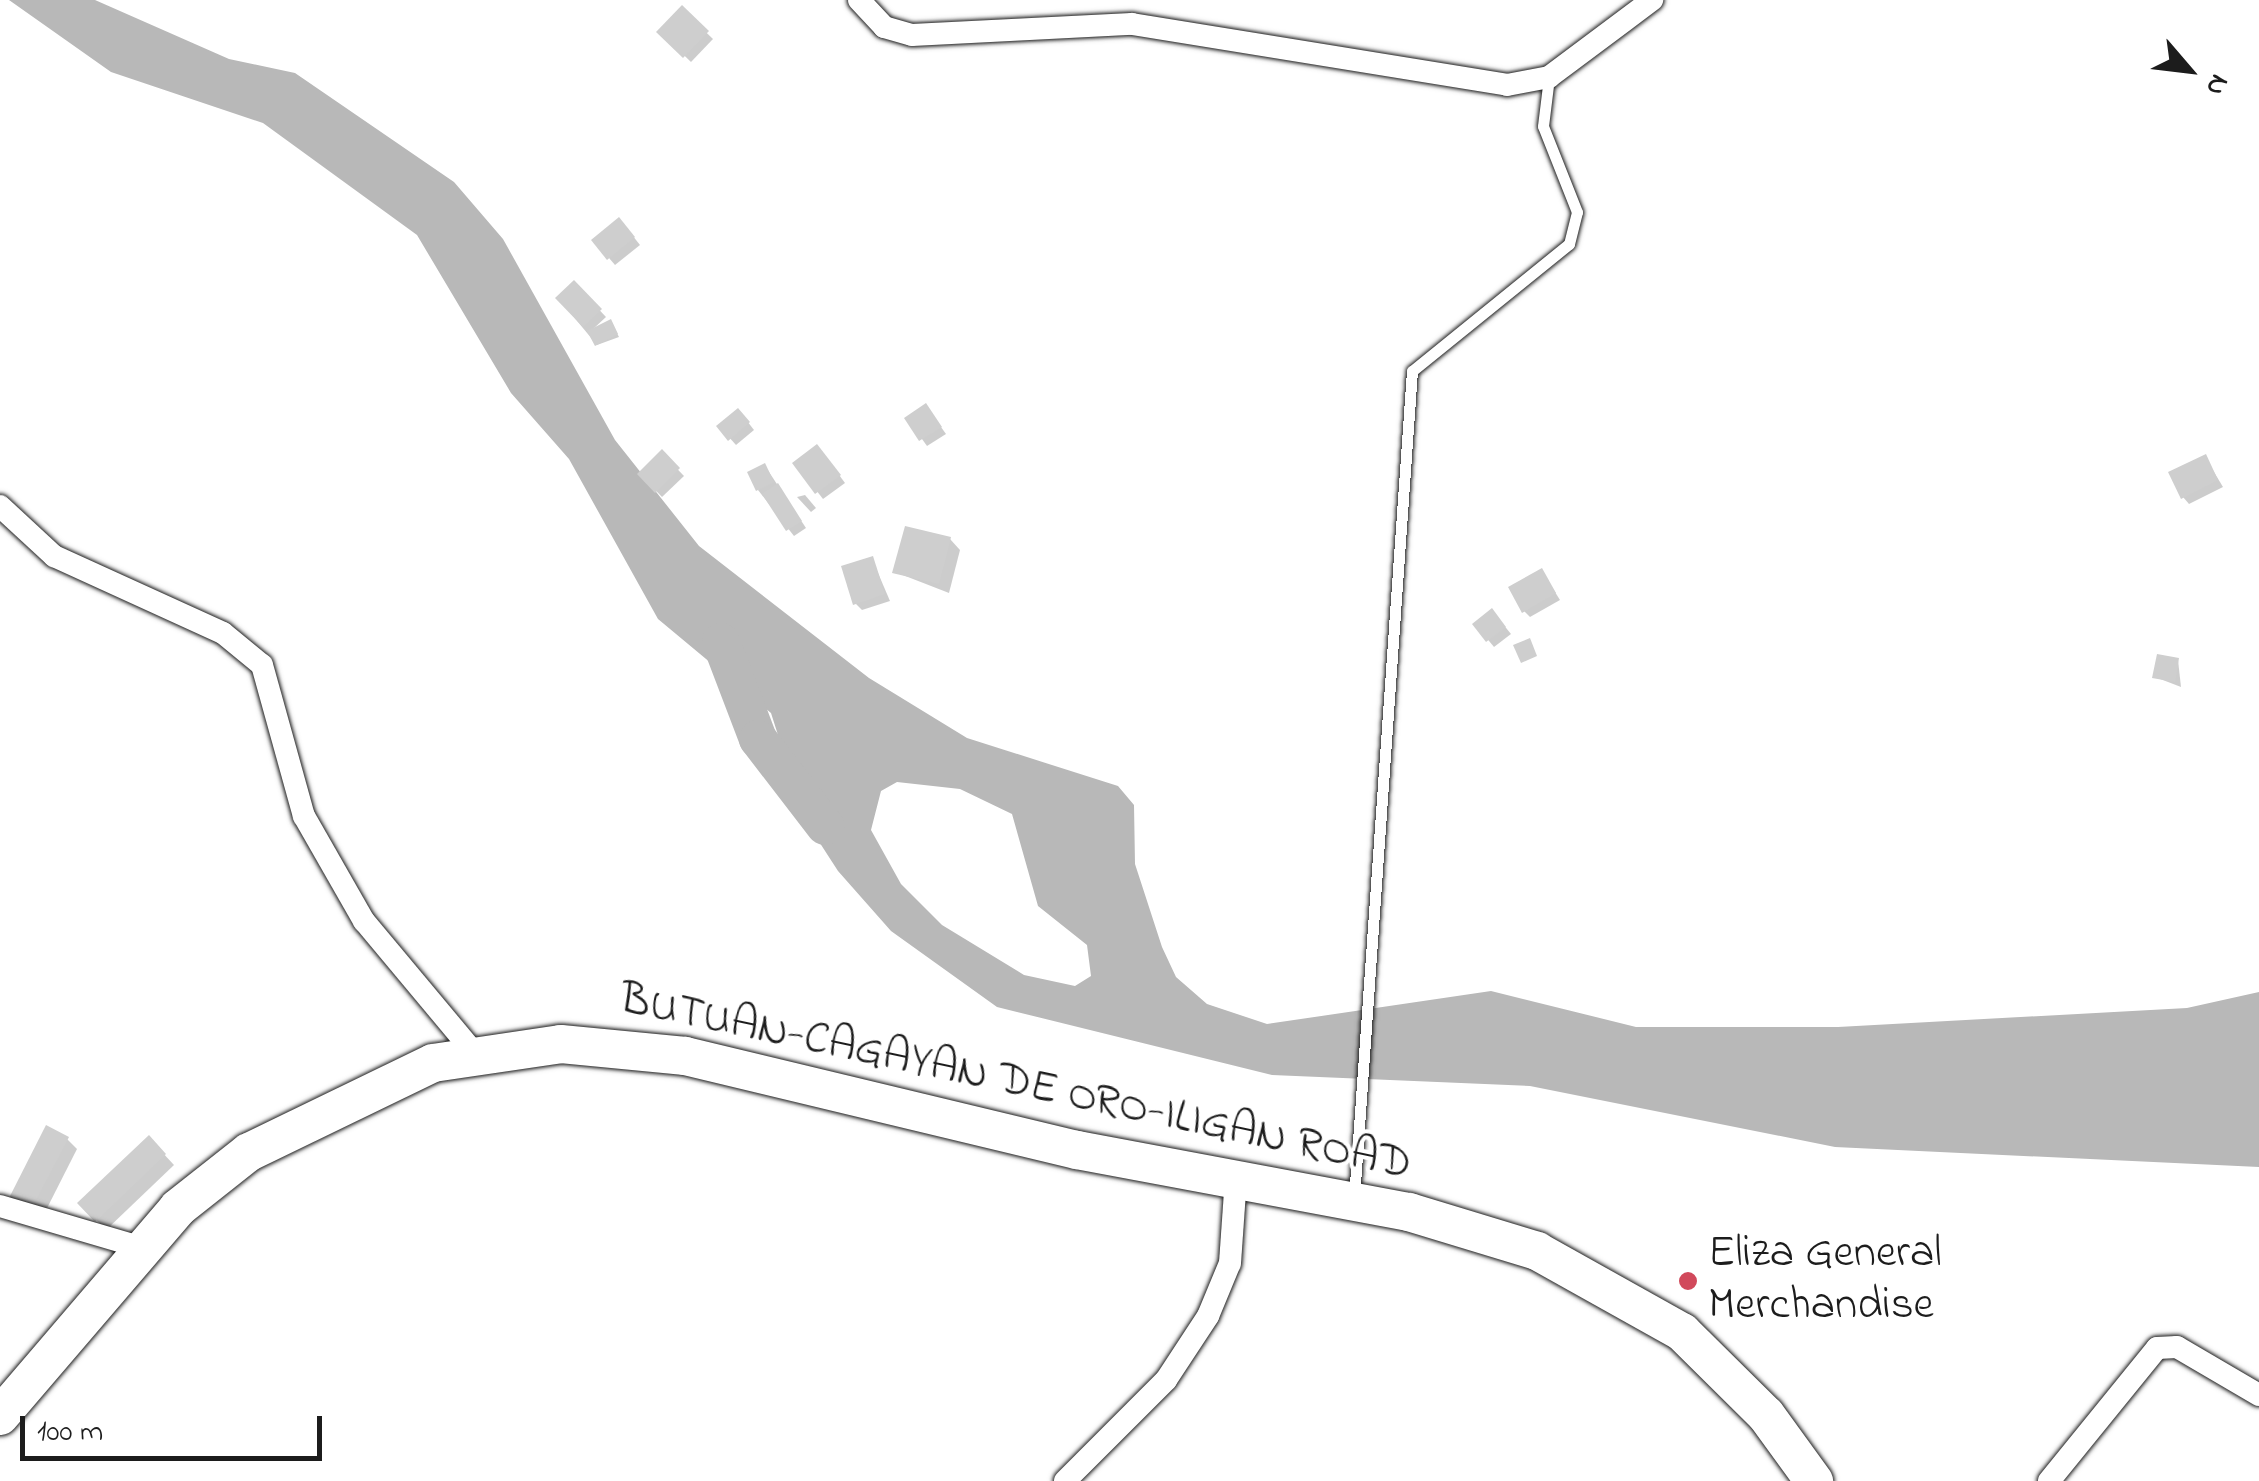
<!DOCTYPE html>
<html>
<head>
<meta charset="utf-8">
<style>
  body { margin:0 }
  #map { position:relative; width:2259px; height:1481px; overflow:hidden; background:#fff; font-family:"Indie Flower",sans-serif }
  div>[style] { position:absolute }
  .water>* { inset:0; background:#b8b8b8 }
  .shadow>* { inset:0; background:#0003 }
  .river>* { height:38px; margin:-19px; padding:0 19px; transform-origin:19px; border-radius:19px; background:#b8b8b8 }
  .building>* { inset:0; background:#cecece }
  .roads { filter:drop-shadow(0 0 2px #1c1c1c) drop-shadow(0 0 2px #1c1c1c) }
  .service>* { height:11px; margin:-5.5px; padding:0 5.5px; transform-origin:5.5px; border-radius:5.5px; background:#fff }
  .minor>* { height:22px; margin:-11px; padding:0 11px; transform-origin:11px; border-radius:11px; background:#fff }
  .trunk>* { height:38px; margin:-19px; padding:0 19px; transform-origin:19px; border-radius:19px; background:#fff }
  .dots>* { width:28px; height:28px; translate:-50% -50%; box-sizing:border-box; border:5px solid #fff; border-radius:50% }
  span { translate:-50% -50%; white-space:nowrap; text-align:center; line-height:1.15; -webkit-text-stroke:8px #fff; paint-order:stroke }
  .street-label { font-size:45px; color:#1c1c1c }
  .poi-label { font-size:45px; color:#1c1c1c }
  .left { translate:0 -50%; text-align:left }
  .north { position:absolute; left:2139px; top:20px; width:100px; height:100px; -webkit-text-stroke:8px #fff; paint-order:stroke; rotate:118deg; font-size:28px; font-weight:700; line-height:40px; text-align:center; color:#1c1c1c }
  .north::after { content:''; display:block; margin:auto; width:35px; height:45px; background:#1c1c1c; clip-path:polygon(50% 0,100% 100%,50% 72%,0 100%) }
  .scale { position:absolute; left:20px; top:1416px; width:302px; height:45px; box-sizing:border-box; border:5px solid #1c1c1c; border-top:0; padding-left:12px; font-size:30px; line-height:35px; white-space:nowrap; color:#1c1c1c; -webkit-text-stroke:8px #fff; paint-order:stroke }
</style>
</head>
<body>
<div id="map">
  <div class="water">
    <div style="clip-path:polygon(evenodd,9px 0,95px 0,229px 59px,295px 73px,454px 182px,503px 239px,615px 440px,699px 546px,869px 678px,967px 738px,1118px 786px,1134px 805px,1135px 864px,1162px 947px,1176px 977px,1207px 1004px,1267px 1024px,1491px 991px,1636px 1027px,1838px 1027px,2187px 1008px,2259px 992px,2259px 1167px,1835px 1147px,1530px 1086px,1272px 1075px,997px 1007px,891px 931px,838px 871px,805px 820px,771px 713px,658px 619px,569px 459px,511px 393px,417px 235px,263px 123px,111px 72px,9px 0,897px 782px,960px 789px,1012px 814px,1038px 906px,1087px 945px,1091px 976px,1075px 986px,1024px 975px,942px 925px,901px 884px,871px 830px,881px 791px,897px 782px)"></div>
  </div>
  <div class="shadow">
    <div style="clip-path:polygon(682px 9px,713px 39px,691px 62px,660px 32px)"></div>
    <div style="clip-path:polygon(625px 226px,640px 245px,615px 265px,609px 258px)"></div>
    <div style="clip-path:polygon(574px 283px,606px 317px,592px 330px,613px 325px,619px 337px,597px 345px,558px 298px)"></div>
    <div style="clip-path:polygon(926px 406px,946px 434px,927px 446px,907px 418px)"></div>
    <div style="clip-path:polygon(744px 417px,754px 430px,736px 445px,719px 426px)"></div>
    <div style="clip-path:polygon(662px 453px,684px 476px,662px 497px,640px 474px)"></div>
    <div style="clip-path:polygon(823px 453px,845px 483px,823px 499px,795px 463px)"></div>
    <div style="clip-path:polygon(2205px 457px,2223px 487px,2189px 504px,2183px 497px)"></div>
    <div style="clip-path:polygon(767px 469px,806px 528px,794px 536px,758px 490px)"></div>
    <div style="clip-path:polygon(805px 495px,816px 508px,811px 512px,797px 497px)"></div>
    <div style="clip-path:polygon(950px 539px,960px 550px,949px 593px,895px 572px)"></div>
    <div style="clip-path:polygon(872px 559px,890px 601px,862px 610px,856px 604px)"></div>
    <div style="clip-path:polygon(1542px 571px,1560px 600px,1530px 617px,1524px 611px)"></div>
    <div style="clip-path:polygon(1498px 618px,1511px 634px,1494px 647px,1475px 624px)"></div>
    <div style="clip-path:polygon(2178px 660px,2181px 687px,2155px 677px)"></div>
    <div style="clip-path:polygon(149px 1138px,174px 1165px,106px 1230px,80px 1203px)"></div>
    <div style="clip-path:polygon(67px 1139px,77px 1149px,40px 1222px,20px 1211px)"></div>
  </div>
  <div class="river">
    <div style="left:721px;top:642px;width:104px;rotate:69.1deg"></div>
    <div style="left:758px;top:739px;width:110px;rotate:52.4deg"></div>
  </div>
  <div class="building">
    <div style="clip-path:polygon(682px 5px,709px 31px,683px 58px,656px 32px)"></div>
    <div style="clip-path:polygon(619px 217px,635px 237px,607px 260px,591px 240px)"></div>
    <div style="clip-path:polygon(574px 280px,602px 309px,583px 327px,555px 298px)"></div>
    <div style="clip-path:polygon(611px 319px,618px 334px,595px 346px,587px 331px)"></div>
    <div style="clip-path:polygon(926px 403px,942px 427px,919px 441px,904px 418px)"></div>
    <div style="clip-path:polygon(738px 408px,750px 422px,728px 441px,716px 426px)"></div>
    <div style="clip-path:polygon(817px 444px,841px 475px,815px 494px,792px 463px)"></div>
    <div style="clip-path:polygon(662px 449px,680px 468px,655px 493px,637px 474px)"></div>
    <div style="clip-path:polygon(2206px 454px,2218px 480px,2181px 499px,2168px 472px)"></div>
    <div style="clip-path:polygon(765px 463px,774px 482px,756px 491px,747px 472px)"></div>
    <div style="clip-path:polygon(778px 483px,802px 521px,786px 531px,762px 494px)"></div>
    <div style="clip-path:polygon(905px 526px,951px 537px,939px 584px,892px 573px)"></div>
    <div style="clip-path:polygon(873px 556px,885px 594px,853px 605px,841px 566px)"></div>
    <div style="clip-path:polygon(1542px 568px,1556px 593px,1522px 613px,1508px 587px)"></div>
    <div style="clip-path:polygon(1492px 608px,1506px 627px,1486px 642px,1472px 624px)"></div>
    <div style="clip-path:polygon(1530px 638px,1537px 656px,1521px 663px,1513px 645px)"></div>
    <div style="clip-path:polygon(2157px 654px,2179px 658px,2175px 682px,2152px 678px)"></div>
    <div style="clip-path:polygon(46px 1125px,69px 1137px,29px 1213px,7px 1202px)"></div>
    <div style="clip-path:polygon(149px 1135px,166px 1154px,95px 1222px,77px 1203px)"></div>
  </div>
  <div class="roads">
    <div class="service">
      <div style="left:1354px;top:1198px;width:829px;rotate:-85.99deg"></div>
      <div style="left:1412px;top:371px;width:202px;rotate:-39deg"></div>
      <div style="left:1569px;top:244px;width:33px;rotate:-76deg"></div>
      <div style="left:1577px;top:212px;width:92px;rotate:-111.6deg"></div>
      <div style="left:1543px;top:126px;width:49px;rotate:-83deg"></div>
    </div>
    <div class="minor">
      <div style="left:859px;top:0;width:37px;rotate:47deg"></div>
      <div style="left:884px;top:27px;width:29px;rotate:16deg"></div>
      <div style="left:912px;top:35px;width:220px;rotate:-2.9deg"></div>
      <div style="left:1132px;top:24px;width:380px;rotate:9.2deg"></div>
      <div style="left:1507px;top:85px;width:43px;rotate:-10.8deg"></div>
      <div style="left:1549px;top:77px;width:129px;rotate:-36.8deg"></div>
      <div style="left:0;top:506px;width:74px;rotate:42.8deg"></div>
      <div style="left:54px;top:556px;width:186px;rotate:24.5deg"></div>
      <div style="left:223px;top:633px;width:50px;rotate:39.4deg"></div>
      <div style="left:262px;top:665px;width:157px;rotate:74.5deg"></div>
      <div style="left:304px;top:816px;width:121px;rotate:60.3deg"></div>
      <div style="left:364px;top:921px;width:176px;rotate:50.1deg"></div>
      <div style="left:0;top:1206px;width:149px;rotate:16.4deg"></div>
      <div style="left:1065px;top:1481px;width:143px;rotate:-45deg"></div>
      <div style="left:1166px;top:1380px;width:77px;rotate:-56.7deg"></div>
      <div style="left:1208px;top:1316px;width:57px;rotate:-67.5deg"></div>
      <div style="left:1230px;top:1263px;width:85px;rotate:-86deg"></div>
      <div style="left:2049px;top:1481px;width:171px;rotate:-50.9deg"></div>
      <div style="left:2157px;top:1348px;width:20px;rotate:-3deg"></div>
      <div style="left:2177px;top:1347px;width:95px;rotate:30.3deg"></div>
    </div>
    <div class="trunk">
      <div style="left:0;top:1416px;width:274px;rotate:-49.4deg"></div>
      <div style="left:178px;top:1208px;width:90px;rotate:-38.3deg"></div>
      <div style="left:249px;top:1152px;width:204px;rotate:-25.8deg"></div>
      <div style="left:433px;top:1063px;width:129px;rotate:-8.4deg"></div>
      <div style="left:561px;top:1044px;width:125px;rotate:5.5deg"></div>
      <div style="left:685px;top:1056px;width:403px;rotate:13.5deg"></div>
      <div style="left:1077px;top:1150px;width:338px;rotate:10.6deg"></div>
      <div style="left:1409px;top:1212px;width:134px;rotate:16.9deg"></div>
      <div style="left:1537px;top:1251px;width:166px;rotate:29.2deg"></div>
      <div style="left:1682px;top:1332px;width:118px;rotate:44.7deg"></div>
      <div style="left:1766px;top:1415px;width:82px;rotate:54deg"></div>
    </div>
  </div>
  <div class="dots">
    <div style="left:1688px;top:1281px;background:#d1495b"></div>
  </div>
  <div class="street-label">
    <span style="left:1015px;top:1084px;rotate:12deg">BUTUAN-CAGAYAN DE ORO-ILIGAN ROAD</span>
  </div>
  <div class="poi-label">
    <span class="left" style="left:1708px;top:1281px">Eliza General<br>Merchandise</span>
  </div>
  <div class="north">N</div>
  <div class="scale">100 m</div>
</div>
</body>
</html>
